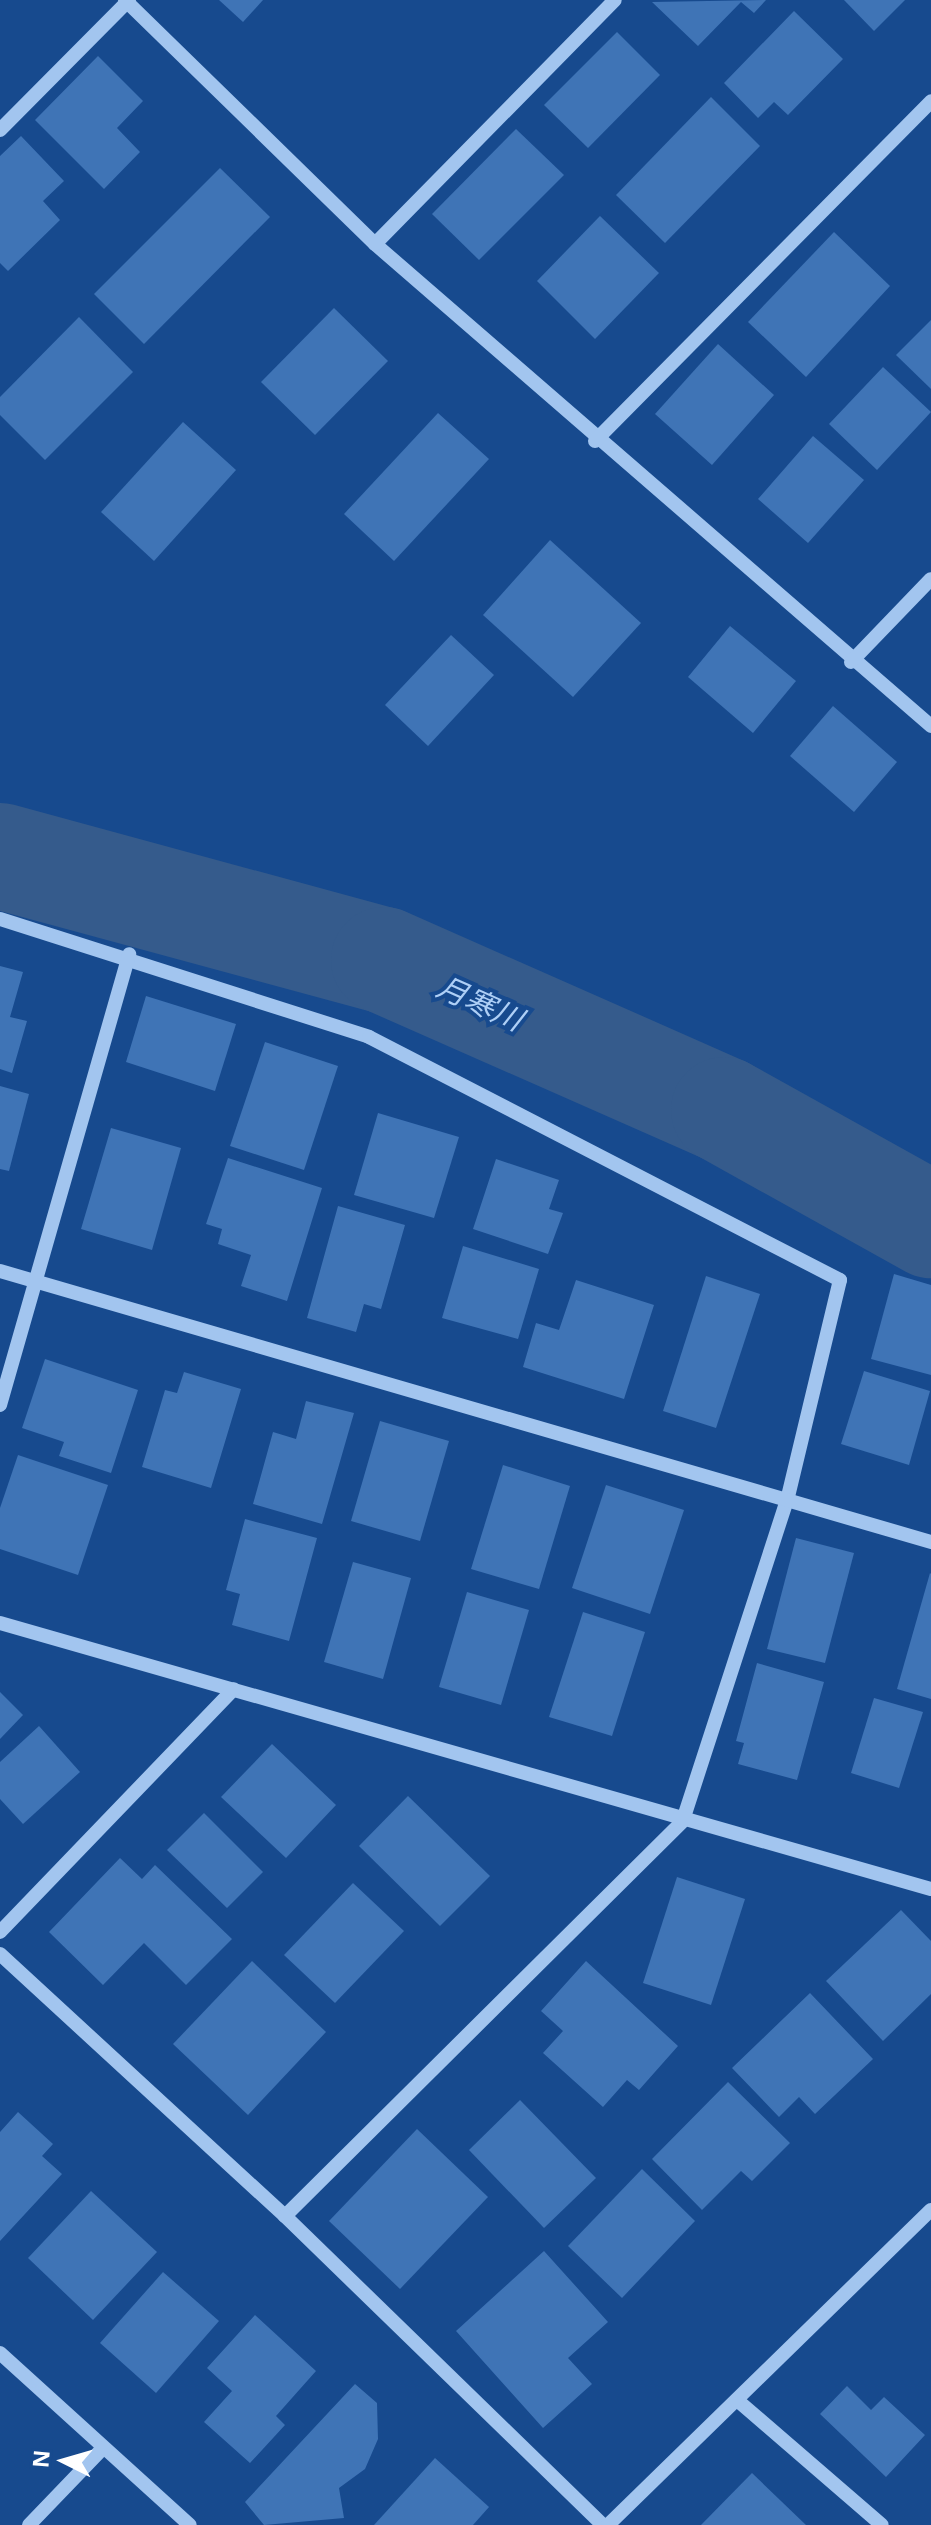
<!DOCTYPE html>
<html>
<head>
<meta charset="utf-8">
<style>
  body { margin:0 }
  #map { position:relative; width:931px; height:2525px; overflow:hidden; background:#174a8e; font-family:"Open Sans","Noto Sans JP",sans-serif }
  div>[style] { position:absolute }
  .river>* { height:106px; margin:-53px; padding:0 53px; transform-origin:53px; border-radius:53px; background:#355b8c }
  .building>* { inset:0; background:#3f74b6 }
  .minor>* { height:14px; margin:-7px; padding:0 7px; transform-origin:7px; border-radius:7px; background:#a2c5ef }
  span { translate:-50% -50%; white-space:nowrap; text-align:center; line-height:1.15; -webkit-text-stroke:8px #174a8e; paint-order:stroke }
  .water-label { font-size:30px; color:#aecff6; font-style:italic }
  .north { position:absolute; left:24px; top:2421px; width:80px; height:80px; -webkit-text-stroke:6px #174a8e; paint-order:stroke; rotate:275deg; font-size:22px; font-weight:700; line-height:32px; text-align:center; color:#fff }
  .north::after { content:''; display:block; margin:auto; width:28px; height:36px; background:#fff; clip-path:polygon(50% 0,100% 100%,50% 72%,0 100%) }
</style>
</head>
<body>
<div id="map">
  <div class="river">
    <div style="left:0;top:856px;width:398px;rotate:15.2deg"></div>
    <div style="left:384px;top:960px;width:372px;rotate:23.8deg"></div>
    <div style="left:724px;top:1110px;width:237px;rotate:29.1deg"></div>
  </div>
  <div class="building">
    <div style="clip-path:polygon(219px 0,263px 0,243px 22px)"></div>
    <div style="clip-path:polygon(766px 0,754px 13px,741px 2px,698px 46px,652px 2px)"></div>
    <div style="clip-path:polygon(844px 0,905px 0,874px 31px)"></div>
    <div style="clip-path:polygon(794px 11px,843px 59px,788px 115px,774px 102px,758px 118px,724px 83px)"></div>
    <div style="clip-path:polygon(617px 32px,660px 75px,588px 148px,544px 105px)"></div>
    <div style="clip-path:polygon(98px 56px,143px 101px,117px 128px,140px 152px,104px 189px,35px 120px)"></div>
    <div style="clip-path:polygon(711px 97px,760px 146px,665px 243px,616px 195px)"></div>
    <div style="clip-path:polygon(516px 129px,564px 175px,479px 260px,432px 214px)"></div>
    <div style="clip-path:polygon(21px 136px,64px 181px,43px 201px,60px 220px,8px 271px,0 263px,0 156px)"></div>
    <div style="clip-path:polygon(220px 168px,270px 217px,144px 344px,94px 294px)"></div>
    <div style="clip-path:polygon(600px 216px,659px 273px,595px 339px,537px 281px)"></div>
    <div style="clip-path:polygon(834px 232px,890px 286px,806px 377px,748px 322px)"></div>
    <div style="clip-path:polygon(334px 308px,388px 361px,315px 435px,261px 382px)"></div>
    <div style="clip-path:polygon(79px 317px,133px 372px,45px 460px,0 415px,0 397px)"></div>
    <div style="clip-path:polygon(931px 320px,931px 389px,896px 355px)"></div>
    <div style="clip-path:polygon(718px 344px,774px 395px,712px 465px,655px 414px)"></div>
    <div style="clip-path:polygon(883px 367px,931px 412px,877px 470px,829px 424px)"></div>
    <div style="clip-path:polygon(438px 413px,489px 459px,394px 561px,344px 514px)"></div>
    <div style="clip-path:polygon(183px 422px,236px 470px,154px 561px,101px 512px)"></div>
    <div style="clip-path:polygon(813px 436px,864px 480px,808px 543px,758px 499px)"></div>
    <div style="clip-path:polygon(550px 540px,641px 623px,573px 697px,483px 615px)"></div>
    <div style="clip-path:polygon(730px 626px,796px 681px,753px 733px,688px 677px)"></div>
    <div style="clip-path:polygon(451px 635px,494px 675px,428px 746px,385px 705px)"></div>
    <div style="clip-path:polygon(833px 706px,897px 762px,854px 812px,790px 756px)"></div>
    <div style="clip-path:polygon(0 966px,23px 972px,10px 1017px,27px 1021px,12px 1073px,0 1069px)"></div>
    <div style="clip-path:polygon(146px 996px,236px 1024px,215px 1091px,126px 1062px)"></div>
    <div style="clip-path:polygon(265px 1042px,338px 1066px,304px 1170px,230px 1146px)"></div>
    <div style="clip-path:polygon(0 1086px,29px 1094px,9px 1171px,0 1169px)"></div>
    <div style="clip-path:polygon(378px 1113px,459px 1137px,434px 1218px,354px 1195px)"></div>
    <div style="clip-path:polygon(111px 1128px,181px 1148px,152px 1250px,81px 1229px)"></div>
    <div style="clip-path:polygon(228px 1158px,322px 1188px,287px 1301px,241px 1286px,251px 1255px,218px 1244px,222px 1229px,206px 1224px)"></div>
    <div style="clip-path:polygon(496px 1159px,559px 1180px,549px 1209px,563px 1213px,548px 1254px,473px 1229px)"></div>
    <div style="clip-path:polygon(338px 1206px,405px 1225px,381px 1309px,364px 1304px,356px 1332px,307px 1318px)"></div>
    <div style="clip-path:polygon(463px 1246px,539px 1269px,518px 1339px,442px 1318px)"></div>
    <div style="clip-path:polygon(894px 1274px,931px 1285px,931px 1375px,871px 1359px)"></div>
    <div style="clip-path:polygon(706px 1276px,760px 1294px,716px 1428px,663px 1411px)"></div>
    <div style="clip-path:polygon(576px 1280px,654px 1305px,624px 1399px,523px 1367px,536px 1323px,559px 1330px)"></div>
    <div style="clip-path:polygon(45px 1359px,138px 1390px,111px 1473px,59px 1456px,64px 1442px,22px 1428px)"></div>
    <div style="clip-path:polygon(864px 1371px,930px 1391px,909px 1465px,841px 1444px)"></div>
    <div style="clip-path:polygon(184px 1372px,241px 1389px,211px 1488px,142px 1467px,165px 1390px,177px 1393px)"></div>
    <div style="clip-path:polygon(306px 1401px,354px 1413px,322px 1524px,253px 1504px,273px 1432px,296px 1439px)"></div>
    <div style="clip-path:polygon(380px 1421px,449px 1441px,420px 1541px,351px 1521px)"></div>
    <div style="clip-path:polygon(18px 1455px,108px 1485px,78px 1575px,0 1549px,0 1508px)"></div>
    <div style="clip-path:polygon(503px 1465px,570px 1486px,539px 1589px,471px 1569px)"></div>
    <div style="clip-path:polygon(606px 1485px,684px 1510px,650px 1614px,572px 1588px)"></div>
    <div style="clip-path:polygon(245px 1519px,317px 1538px,289px 1641px,232px 1625px,240px 1594px,226px 1590px)"></div>
    <div style="clip-path:polygon(796px 1538px,854px 1553px,825px 1663px,767px 1649px)"></div>
    <div style="clip-path:polygon(353px 1562px,411px 1578px,383px 1679px,324px 1662px)"></div>
    <div style="clip-path:polygon(930px 1573px,931px 1574px,931px 1699px,897px 1689px)"></div>
    <div style="clip-path:polygon(467px 1592px,529px 1610px,501px 1705px,439px 1687px)"></div>
    <div style="clip-path:polygon(583px 1612px,645px 1632px,612px 1736px,549px 1717px)"></div>
    <div style="clip-path:polygon(757px 1663px,824px 1682px,797px 1780px,738px 1764px,744px 1743px,736px 1741px)"></div>
    <div style="clip-path:polygon(0 1692px,23px 1715px,0 1739px)"></div>
    <div style="clip-path:polygon(874px 1698px,923px 1712px,899px 1788px,851px 1773px)"></div>
    <div style="clip-path:polygon(39px 1726px,80px 1772px,23px 1824px,0 1799px,0 1762px)"></div>
    <div style="clip-path:polygon(272px 1744px,336px 1805px,286px 1858px,221px 1797px)"></div>
    <div style="clip-path:polygon(408px 1796px,490px 1876px,440px 1926px,359px 1846px)"></div>
    <div style="clip-path:polygon(204px 1813px,263px 1872px,227px 1908px,167px 1850px)"></div>
    <div style="clip-path:polygon(120px 1858px,142px 1879px,155px 1865px,232px 1939px,186px 1985px,144px 1943px,103px 1985px,49px 1932px)"></div>
    <div style="clip-path:polygon(677px 1877px,745px 1899px,711px 2005px,643px 1983px)"></div>
    <div style="clip-path:polygon(353px 1883px,404px 1931px,335px 2003px,284px 1955px)"></div>
    <div style="clip-path:polygon(901px 1910px,931px 1941px,931px 1994px,883px 2041px,826px 1981px)"></div>
    <div style="clip-path:polygon(252px 1961px,326px 2032px,248px 2115px,173px 2044px)"></div>
    <div style="clip-path:polygon(586px 1961px,678px 2046px,639px 2090px,627px 2080px,603px 2107px,543px 2053px,563px 2031px,541px 2011px)"></div>
    <div style="clip-path:polygon(810px 1993px,873px 2059px,815px 2114px,799px 2097px,779px 2117px,732px 2068px)"></div>
    <div style="clip-path:polygon(728px 2082px,790px 2143px,752px 2181px,741px 2171px,702px 2210px,652px 2159px)"></div>
    <div style="clip-path:polygon(520px 2100px,596px 2178px,544px 2228px,469px 2150px)"></div>
    <div style="clip-path:polygon(18px 2112px,53px 2144px,42px 2156px,62px 2174px,0 2241px,0 2132px)"></div>
    <div style="clip-path:polygon(417px 2129px,488px 2197px,400px 2289px,329px 2221px)"></div>
    <div style="clip-path:polygon(642px 2169px,695px 2221px,622px 2298px,568px 2246px)"></div>
    <div style="clip-path:polygon(91px 2191px,157px 2252px,93px 2320px,28px 2258px)"></div>
    <div style="clip-path:polygon(544px 2251px,608px 2322px,568px 2358px,592px 2384px,543px 2428px,456px 2331px)"></div>
    <div style="clip-path:polygon(163px 2272px,219px 2321px,156px 2393px,100px 2343px)"></div>
    <div style="clip-path:polygon(255px 2315px,316px 2371px,276px 2416px,285px 2425px,250px 2463px,204px 2422px,232px 2391px,207px 2368px)"></div>
    <div style="clip-path:polygon(355px 2384px,377px 2403px,378px 2439px,365px 2469px,339px 2488px,344px 2518px,264px 2525px,245px 2502px)"></div>
    <div style="clip-path:polygon(847px 2386px,871px 2410px,884px 2397px,925px 2435px,886px 2477px,820px 2414px)"></div>
    <div style="clip-path:polygon(435px 2458px,489px 2507px,473px 2525px,374px 2525px)"></div>
    <div style="clip-path:polygon(752px 2473px,806px 2525px,701px 2525px)"></div>
  </div>
  <div class="minor">
    <div style="left:125px;top:0;width:349px;rotate:44.3deg"></div>
    <div style="left:375px;top:244px;width:736px;rotate:40.92deg"></div>
    <div style="left:0;top:130px;width:183px;rotate:-45.2deg"></div>
    <div style="left:375px;top:244px;width:342px;rotate:-45.5deg"></div>
    <div style="left:595px;top:441px;width:478px;rotate:-45.3deg"></div>
    <div style="left:851px;top:662px;width:115px;rotate:-46.1deg"></div>
    <div style="left:0;top:919px;width:387px;rotate:17.7deg"></div>
    <div style="left:369px;top:1037px;width:530px;rotate:27.29deg"></div>
    <div style="left:840px;top:1280px;width:226px;rotate:103.5deg"></div>
    <div style="left:787px;top:1500px;width:337px;rotate:108deg"></div>
    <div style="left:683px;top:1821px;width:561px;rotate:135.22deg"></div>
    <div style="left:0;top:1271px;width:970px;rotate:16.23deg"></div>
    <div style="left:0;top:1405px;width:469px;rotate:-74deg"></div>
    <div style="left:0;top:1623px;width:968px;rotate:15.95deg"></div>
    <div style="left:0;top:1932px;width:337px;rotate:-46.1deg"></div>
    <div style="left:0;top:1954px;width:387px;rotate:42.6deg"></div>
    <div style="left:285px;top:2216px;width:443px;rotate:44.2deg"></div>
    <div style="left:0;top:2353px;width:256px;rotate:42.2deg"></div>
    <div style="left:737px;top:2400px;width:191px;rotate:40.8deg"></div>
    <div style="left:29px;top:2525px;width:107px;rotate:-46.1deg"></div>
    <div style="left:608px;top:2525px;width:451px;rotate:-44.3deg"></div>
  </div>
  <div class="water-label">
    <span style="left:480px;top:1003px;rotate:24deg">月寒川</span>
  </div>
  <div class="north">N</div>
</div>
</body>
</html>
